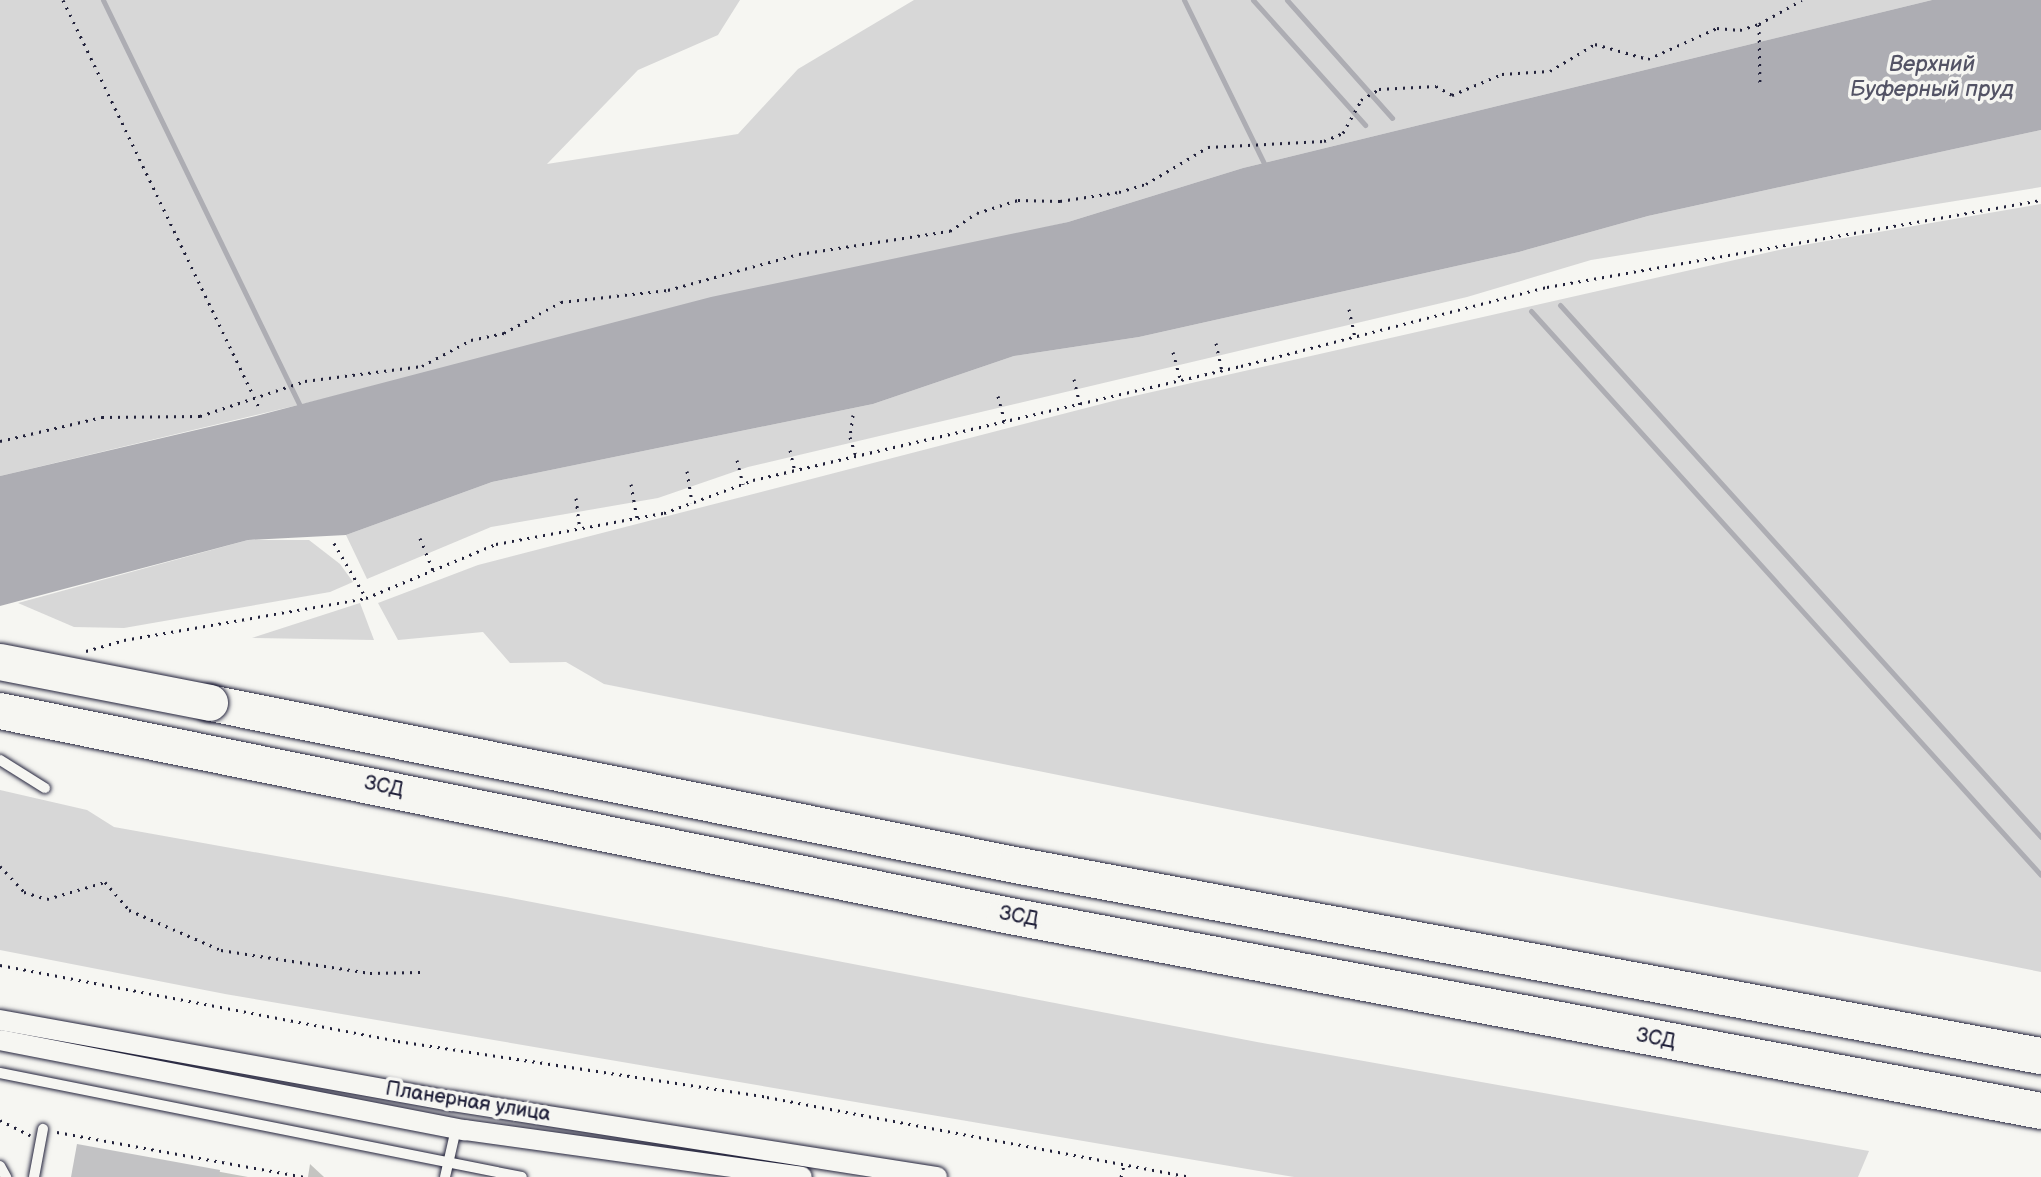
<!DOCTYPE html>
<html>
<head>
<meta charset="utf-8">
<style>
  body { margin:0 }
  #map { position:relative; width:2041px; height:1177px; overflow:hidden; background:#f6f6f2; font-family:"Balsamiq Sans",sans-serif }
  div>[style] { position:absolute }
  .green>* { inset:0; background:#d7d7d7 }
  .water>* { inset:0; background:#adadb3 }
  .shadow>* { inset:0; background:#0003 }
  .stream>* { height:5px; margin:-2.5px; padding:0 2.5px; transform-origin:2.5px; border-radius:2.5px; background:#adadb3 }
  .building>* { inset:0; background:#c2c2c4 }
  .path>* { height:3px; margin-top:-1.5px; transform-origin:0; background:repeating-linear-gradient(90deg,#22223b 0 2px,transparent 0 8px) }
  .roads { filter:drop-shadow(0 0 2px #22223b) drop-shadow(0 0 2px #22223b) }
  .service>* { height:10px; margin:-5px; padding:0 5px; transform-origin:5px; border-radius:5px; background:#f6f6f2 }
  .minor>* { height:20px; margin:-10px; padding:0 10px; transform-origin:10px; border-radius:10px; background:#f6f6f2 }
  .motorway>* { height:36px; margin:-18px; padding:0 18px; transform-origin:18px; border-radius:18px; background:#f6f6f2 }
  .bridges { filter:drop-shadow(0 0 2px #22223b) drop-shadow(0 0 2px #22223b) }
  .motorway-bridge>* { height:36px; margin:-18px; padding:0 18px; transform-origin:18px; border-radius:18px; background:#f6f6f2 }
  span { translate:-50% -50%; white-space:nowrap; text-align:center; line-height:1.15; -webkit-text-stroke:7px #f6f6f2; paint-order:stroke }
  .street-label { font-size:20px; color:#22223b }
  .water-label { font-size:22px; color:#535365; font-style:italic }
</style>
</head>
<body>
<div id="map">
  <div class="green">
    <div style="clip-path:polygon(0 0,740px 0,718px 35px,638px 70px,547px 164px,738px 134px,798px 69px,914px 0,1932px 0,1243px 168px,1068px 222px,0 476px)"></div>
    <div style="clip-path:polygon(2041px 130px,2041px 187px,1591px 260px,1467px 297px,748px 467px,658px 498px,491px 527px,367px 579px,346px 535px,492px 482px,873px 404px,1014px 356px,1139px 337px,1519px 252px,1648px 216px)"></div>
    <div style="clip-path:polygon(2041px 204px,2041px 972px,604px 684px,566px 662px,510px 663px,483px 632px,398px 640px,378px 603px,478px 565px,1121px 399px,1792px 247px)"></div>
    <div style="clip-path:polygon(248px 540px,309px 540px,340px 564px,353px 582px,330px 592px,124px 628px,74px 627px,18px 603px)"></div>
    <div style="clip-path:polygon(360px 603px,374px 640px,252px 638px)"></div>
    <div style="clip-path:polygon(0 790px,87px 810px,114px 827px,511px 898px,1257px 1042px,1869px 1151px,1858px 1177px,1294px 1177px,225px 994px,0 950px)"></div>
  </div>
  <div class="water">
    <div style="clip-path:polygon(1932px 0,2041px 0,2041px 130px,1648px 216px,1519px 252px,1139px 337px,1014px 356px,873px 404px,492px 482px,346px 535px,248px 540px,0 606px,0 476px,256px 416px,711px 297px,1068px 222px,1243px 168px)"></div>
  </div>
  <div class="shadow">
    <div style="clip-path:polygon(79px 1146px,248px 1177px,73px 1177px)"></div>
    <div style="clip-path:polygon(310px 1164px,324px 1177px,308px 1177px)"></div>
  </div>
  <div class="stream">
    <div style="left:103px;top:0;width:450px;rotate:64.1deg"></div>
    <div style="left:1184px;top:0;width:182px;rotate:63.9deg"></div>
    <div style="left:1253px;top:0;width:168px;rotate:48.1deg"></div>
    <div style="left:1287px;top:0;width:158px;rotate:48.3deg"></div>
    <div style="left:1560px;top:305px;width:717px;rotate:47.88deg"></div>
    <div style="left:1531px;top:311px;width:760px;rotate:47.88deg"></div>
  </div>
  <div class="building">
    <div style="clip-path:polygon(77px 1144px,220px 1170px,219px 1177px,71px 1177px)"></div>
  </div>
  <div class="path">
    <div style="left:63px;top:0;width:455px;rotate:64.3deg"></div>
    <div style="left:1759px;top:24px;width:62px;rotate:89.1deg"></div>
    <div style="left:1349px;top:309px;width:30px;rotate:78deg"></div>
    <div style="left:1216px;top:343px;width:29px;rotate:78deg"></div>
    <div style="left:1173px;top:352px;width:30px;rotate:75deg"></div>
    <div style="left:1074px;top:379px;width:27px;rotate:77deg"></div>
    <div style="left:998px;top:396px;width:27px;rotate:75deg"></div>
    <div style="left:853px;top:415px;width:22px;rotate:98deg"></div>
    <div style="left:850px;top:437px;width:21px;rotate:73deg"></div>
    <div style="left:0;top:441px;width:105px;rotate:-13.2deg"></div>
    <div style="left:102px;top:417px;width:98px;rotate:-0.6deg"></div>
    <div style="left:200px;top:416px;width:111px;rotate:-18.4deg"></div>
    <div style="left:305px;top:381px;width:118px;rotate:-7.3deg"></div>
    <div style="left:422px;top:366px;width:55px;rotate:-28deg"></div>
    <div style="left:471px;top:340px;width:34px;rotate:-12deg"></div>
    <div style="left:504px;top:333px;width:65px;rotate:-28.5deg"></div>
    <div style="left:561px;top:302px;width:108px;rotate:-6.4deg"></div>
    <div style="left:668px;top:290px;width:136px;rotate:-15.4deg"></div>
    <div style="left:799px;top:254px;width:153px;rotate:-8.7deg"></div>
    <div style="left:950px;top:231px;width:32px;rotate:-34deg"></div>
    <div style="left:977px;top:213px;width:43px;rotate:-17.6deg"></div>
    <div style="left:1018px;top:200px;width:42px;rotate:1.4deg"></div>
    <div style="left:1060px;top:201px;width:60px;rotate:-8.7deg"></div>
    <div style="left:1119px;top:192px;width:28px;rotate:-17deg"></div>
    <div style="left:1146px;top:184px;width:72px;rotate:-30.8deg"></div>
    <div style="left:1208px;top:147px;width:116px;rotate:-3deg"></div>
    <div style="left:1324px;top:141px;width:21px;rotate:-23deg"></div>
    <div style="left:1343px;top:133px;width:38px;rotate:-61deg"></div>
    <div style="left:1361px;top:100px;width:21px;rotate:-31deg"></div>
    <div style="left:1379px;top:89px;width:57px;rotate:-3deg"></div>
    <div style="left:1436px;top:86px;width:18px;rotate:29deg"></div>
    <div style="left:1452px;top:95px;width:54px;rotate:-22.8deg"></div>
    <div style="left:1502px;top:74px;width:48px;rotate:-3.6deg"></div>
    <div style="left:1550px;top:71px;width:52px;rotate:-31deg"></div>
    <div style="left:1595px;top:44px;width:55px;rotate:15.8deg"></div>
    <div style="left:1648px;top:59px;width:76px;rotate:-24.2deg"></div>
    <div style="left:1717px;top:28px;width:23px;rotate:5deg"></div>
    <div style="left:1740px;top:30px;width:20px;rotate:-18deg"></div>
    <div style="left:1759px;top:24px;width:49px;rotate:-29.2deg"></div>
    <div style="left:790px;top:450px;width:22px;rotate:77deg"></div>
    <div style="left:737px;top:460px;width:25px;rotate:76deg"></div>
    <div style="left:687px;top:471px;width:32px;rotate:81deg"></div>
    <div style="left:631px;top:484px;width:35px;rotate:80deg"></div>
    <div style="left:576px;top:498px;width:31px;rotate:83deg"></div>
    <div style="left:420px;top:538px;width:35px;rotate:68deg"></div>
    <div style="left:334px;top:543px;width:64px;rotate:59.8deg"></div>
    <div style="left:86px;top:651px;width:40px;rotate:-16deg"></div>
    <div style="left:124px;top:640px;width:246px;rotate:-9.8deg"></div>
    <div style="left:366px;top:598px;width:141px;rotate:-22.6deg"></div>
    <div style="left:496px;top:544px;width:171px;rotate:-10.5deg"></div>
    <div style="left:664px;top:513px;width:95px;rotate:-20.3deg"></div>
    <div style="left:753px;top:480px;width:501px;rotate:-13.15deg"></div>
    <div style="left:1241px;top:366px;width:316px;rotate:-14.5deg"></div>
    <div style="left:1547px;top:287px;width:502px;rotate:-9.99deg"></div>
    <div style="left:0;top:866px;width:35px;rotate:47deg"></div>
    <div style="left:24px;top:892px;width:24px;rotate:17deg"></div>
    <div style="left:47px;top:899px;width:60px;rotate:-16.3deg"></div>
    <div style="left:105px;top:882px;width:37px;rotate:49deg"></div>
    <div style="left:129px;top:910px;width:100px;rotate:23.5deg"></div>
    <div style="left:221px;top:950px;width:151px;rotate:8.8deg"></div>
    <div style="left:370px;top:973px;width:50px;rotate:-1.1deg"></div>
    <div style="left:0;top:965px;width:405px;rotate:10.8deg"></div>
    <div style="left:398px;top:1041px;width:373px;rotate:8.6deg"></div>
    <div style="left:767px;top:1097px;width:430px;rotate:10.7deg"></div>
    <div style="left:0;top:1120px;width:34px;rotate:27deg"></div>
    <div style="left:57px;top:1132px;width:252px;rotate:10.3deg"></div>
    <div style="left:1121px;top:1177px;width:12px;rotate:-76deg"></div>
  </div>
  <div class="roads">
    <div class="service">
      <div style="left:0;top:760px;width:53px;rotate:31.9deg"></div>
      <div style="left:0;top:1073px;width:532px;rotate:11.27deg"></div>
      <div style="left:0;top:1166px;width:13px;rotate:61deg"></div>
      <div style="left:34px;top:1177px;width:49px;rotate:-79.4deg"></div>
      <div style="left:445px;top:1177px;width:49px;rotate:-77.1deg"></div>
    </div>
    <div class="minor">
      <div style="left:0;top:1020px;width:459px;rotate:10.2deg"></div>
      <div style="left:452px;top:1101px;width:491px;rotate:8.9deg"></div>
      <div style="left:0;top:1040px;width:474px;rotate:11deg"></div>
      <div style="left:465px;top:1130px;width:340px;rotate:7.9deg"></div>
    </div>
    <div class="motorway">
      <div style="left:210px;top:703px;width:821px;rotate:11.38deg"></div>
      <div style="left:1015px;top:865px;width:1044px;rotate:10.55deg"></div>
      <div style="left:0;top:711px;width:1025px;rotate:11.47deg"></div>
      <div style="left:1005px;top:915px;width:1054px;rotate:10.71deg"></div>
    </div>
  </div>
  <div class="bridges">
    <div class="motorway-bridge">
      <div style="left:0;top:662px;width:214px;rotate:11deg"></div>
    </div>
  </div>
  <div class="street-label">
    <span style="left:384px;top:787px;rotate:12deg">ЗСД</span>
    <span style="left:1019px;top:917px;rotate:11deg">ЗСД</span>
    <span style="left:1656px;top:1039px;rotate:11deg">ЗСД</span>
    <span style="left:468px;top:1102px;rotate:9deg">Планерная улица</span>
  </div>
  <div class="water-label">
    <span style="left:1932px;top:77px">Верхний<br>Буферный пруд</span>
  </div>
</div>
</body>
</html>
